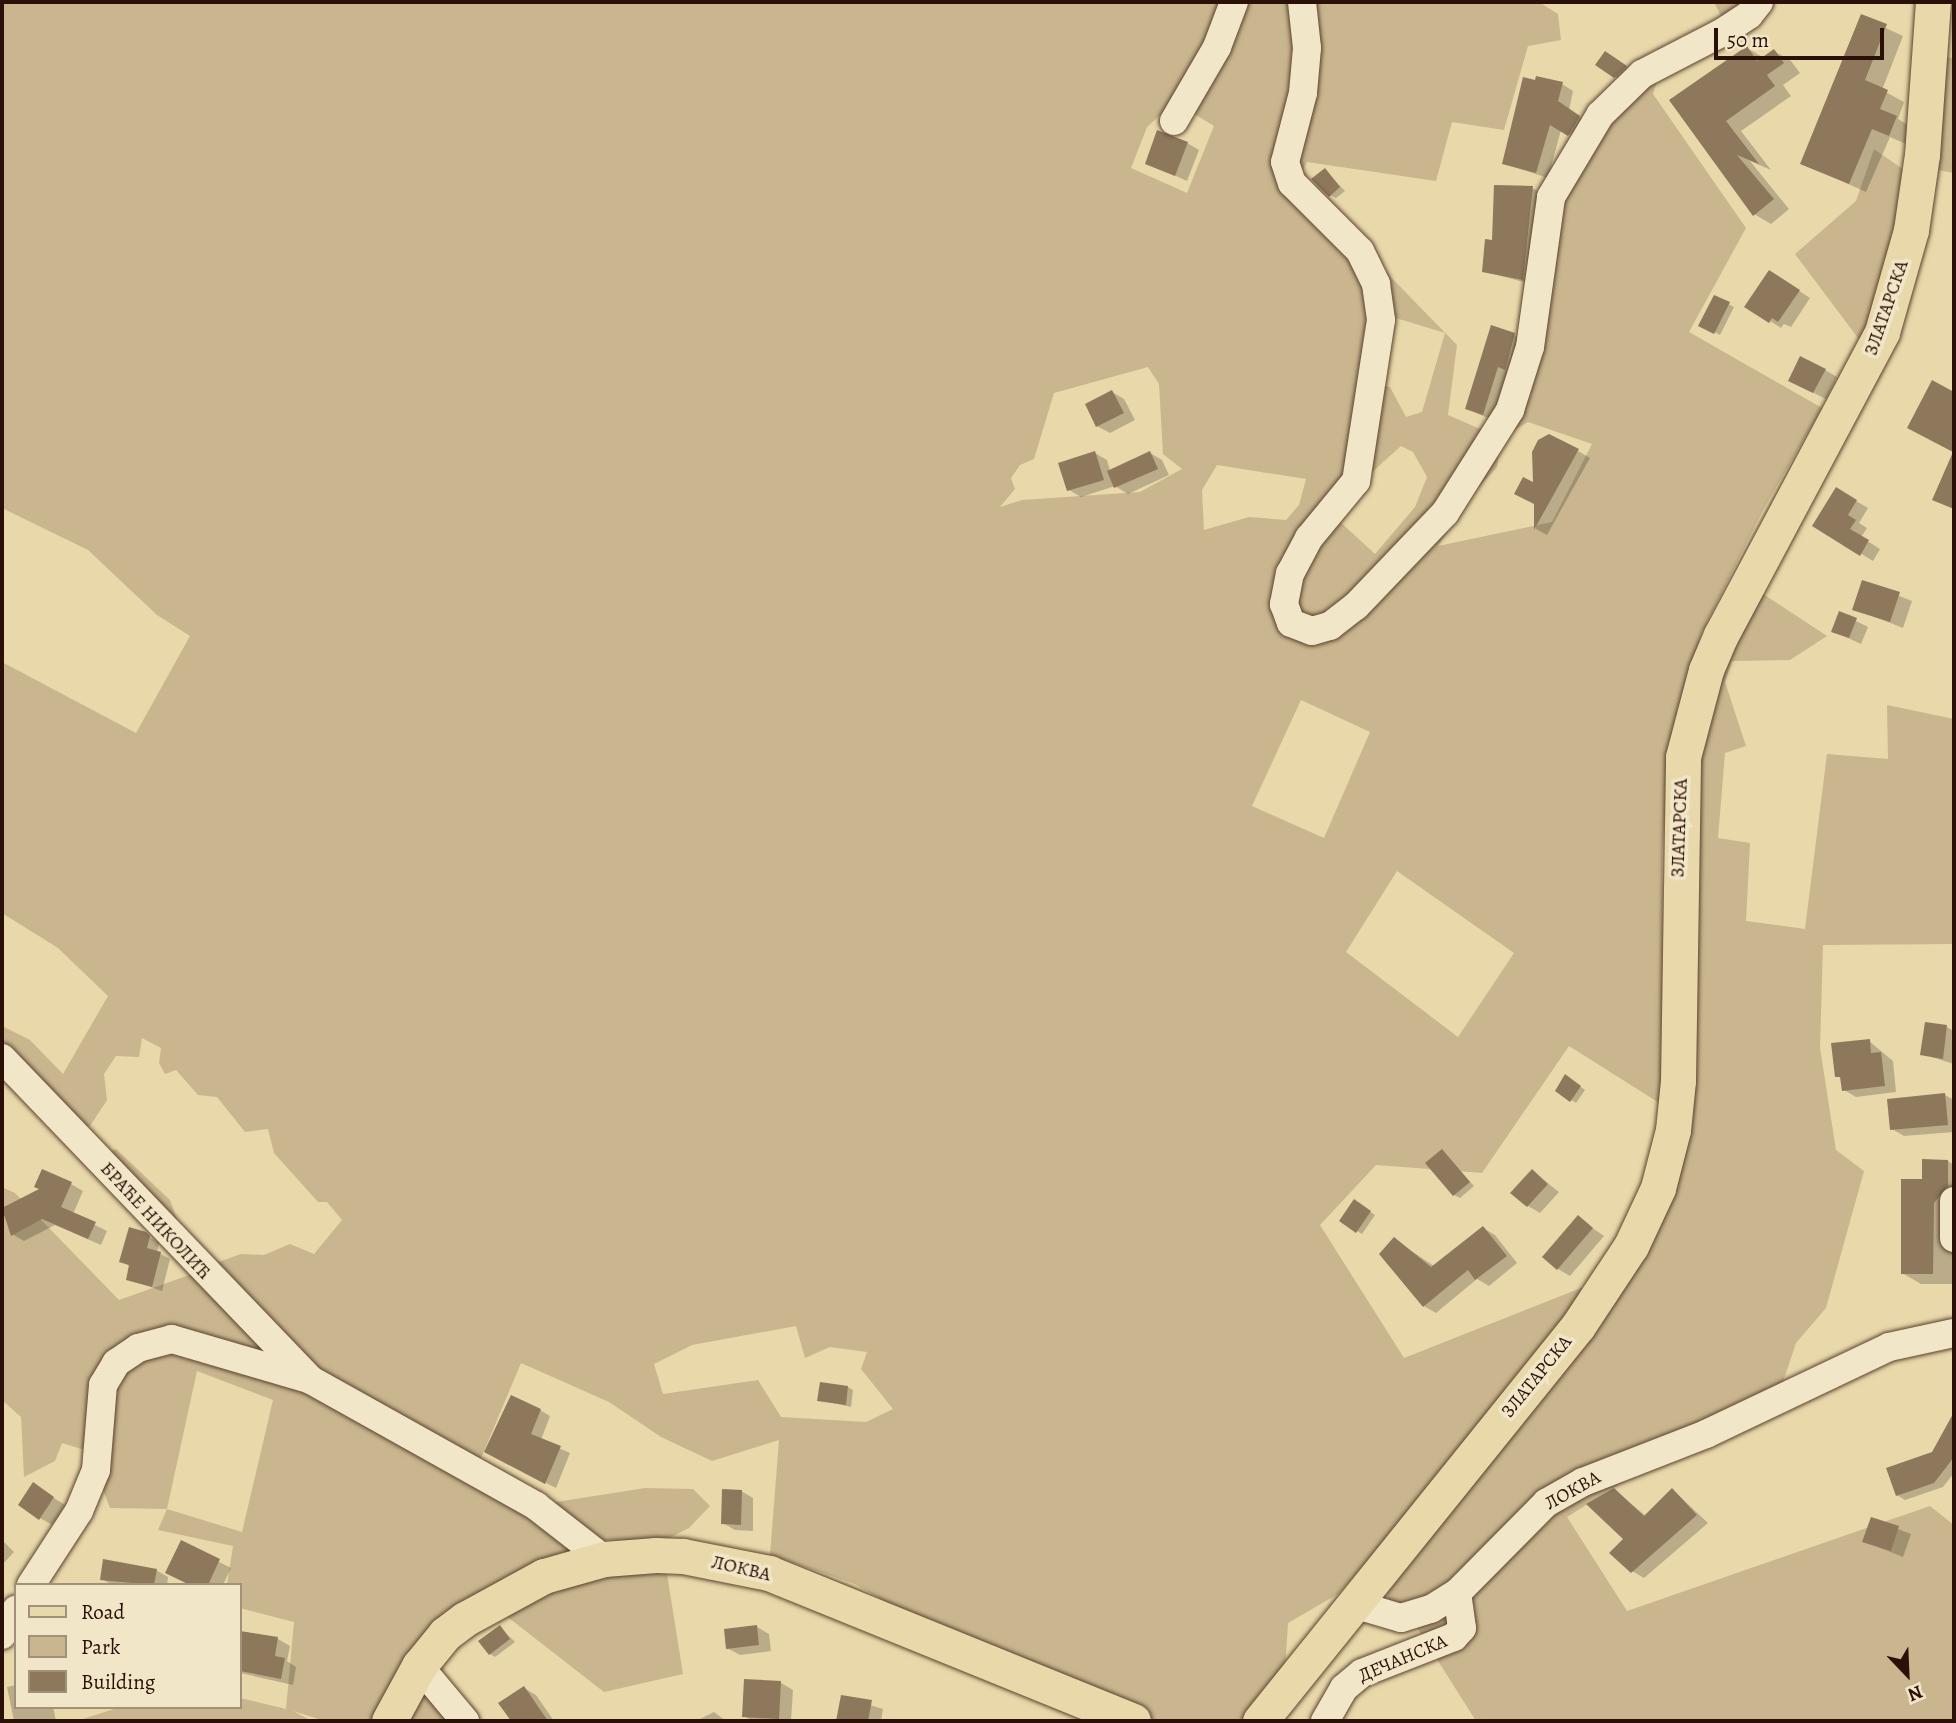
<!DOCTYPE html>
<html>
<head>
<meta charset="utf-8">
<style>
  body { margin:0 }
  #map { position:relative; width:1956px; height:1723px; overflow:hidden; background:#e9d8aa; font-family:Alegreya,serif }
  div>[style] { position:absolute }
  .green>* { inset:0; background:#c9b68e }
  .shadow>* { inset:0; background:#0003 }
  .building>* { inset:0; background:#8d785b }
  .roads { filter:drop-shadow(0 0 2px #5a422f) drop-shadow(0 0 2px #5a422f) }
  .minor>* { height:28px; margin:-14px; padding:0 14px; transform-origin:14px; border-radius:14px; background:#f1e6c8 }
  .major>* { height:35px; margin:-17.5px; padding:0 17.5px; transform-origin:17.5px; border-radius:17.5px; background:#e9d8aa }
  span { translate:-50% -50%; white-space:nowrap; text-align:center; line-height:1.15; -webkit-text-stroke:7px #f1e6c8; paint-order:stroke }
  .street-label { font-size:19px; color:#2a1006 }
  .frame { position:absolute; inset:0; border:4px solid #2a1006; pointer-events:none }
  .legend { position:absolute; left:14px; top:1583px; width:228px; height:126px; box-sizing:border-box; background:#f1e6c8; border:2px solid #a1907a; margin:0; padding:9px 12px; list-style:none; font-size:21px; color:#2a1006 }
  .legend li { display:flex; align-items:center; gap:14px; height:35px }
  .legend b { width:35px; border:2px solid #a1907a }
  .north { position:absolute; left:1872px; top:1639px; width:70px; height:70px; -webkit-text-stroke:5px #f1e6c8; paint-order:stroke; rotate:157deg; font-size:19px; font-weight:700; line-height:28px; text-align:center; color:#2a1006 }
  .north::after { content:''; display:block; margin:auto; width:24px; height:32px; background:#2a1006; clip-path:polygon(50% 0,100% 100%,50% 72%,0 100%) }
  .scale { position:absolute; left:1714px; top:28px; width:170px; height:32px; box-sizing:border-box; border:4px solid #2a1006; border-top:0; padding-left:9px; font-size:21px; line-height:24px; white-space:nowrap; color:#2a1006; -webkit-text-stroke:5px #f1e6c8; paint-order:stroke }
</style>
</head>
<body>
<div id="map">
  <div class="green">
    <div style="clip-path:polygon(evenodd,2px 2px,1539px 2px,1558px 14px,1561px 40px,1528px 46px,1504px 130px,1452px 122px,1436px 181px,1307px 162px,1297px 181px,1457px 345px,1448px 415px,1501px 438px,1563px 199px,1593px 111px,1723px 20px,1714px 2px,1767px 2px,1657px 81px,1653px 94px,1746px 228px,1689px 332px,1822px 408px,1763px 510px,1701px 634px,1670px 744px,1662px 855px,1664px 1106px,1569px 1046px,1482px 1173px,1376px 1165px,1320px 1225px,1404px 1358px,1591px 1284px,1379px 1549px,1338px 1594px,1288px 1623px,1285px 1671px,1242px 1719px,1160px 1721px,1094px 1699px,933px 1629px,855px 1584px,770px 1555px,779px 1440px,712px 1461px,661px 1437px,609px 1402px,521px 1363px,479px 1463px,550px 1503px,645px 1488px,693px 1489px,710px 1506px,689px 1528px,665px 1540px,600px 1540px,461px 1609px,378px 1721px,325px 1721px,293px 1711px,312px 1721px,77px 1721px,120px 1707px,240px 1707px,240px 1698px,286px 1709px,294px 1622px,240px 1608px,240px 1585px,227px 1585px,233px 1546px,158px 1530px,167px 1509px,110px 1508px,88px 1451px,62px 1443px,55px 1461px,24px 1477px,21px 1417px,2px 1400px,2px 1187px,15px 1193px,119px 1300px,195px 1273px,89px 1160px,116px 1149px,170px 1200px,181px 1230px,210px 1265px,241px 1254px,264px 1255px,290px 1244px,314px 1254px,342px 1220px,327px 1202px,318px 1202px,274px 1153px,268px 1129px,245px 1132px,217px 1097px,198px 1095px,176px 1070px,165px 1074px,159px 1063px,161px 1048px,142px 1038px,139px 1057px,116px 1056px,104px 1074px,107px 1100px,90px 1126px,54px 1123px,2px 1059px,2px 1026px,30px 1040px,63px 1074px,108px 996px,58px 948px,2px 913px,2px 662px,136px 733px,190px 636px,157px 615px,88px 550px,2px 508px,2px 2px,1175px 102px,1214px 126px,1187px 193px,1131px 168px,1147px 127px,1175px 102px,2px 2px,1389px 316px,1445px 333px,1422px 412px,1406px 417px,1390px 387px,1377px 384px,1389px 316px,2px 2px,1148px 367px,1159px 384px,1163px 454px,1182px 469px,1140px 492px,1022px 500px,1000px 507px,1015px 489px,1011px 478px,1020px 465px,1034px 459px,1054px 393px,1148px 367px,2px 2px,1528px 422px,1592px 444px,1552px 522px,1438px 546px,1471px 496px,1497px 467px,1501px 438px,1528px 422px,2px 2px,1401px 446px,1413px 452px,1427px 477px,1415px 507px,1375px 554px,1337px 519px,1371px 473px,1401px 446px,2px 2px,1217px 465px,1306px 479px,1299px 505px,1286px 520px,1249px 517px,1204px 530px,1202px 490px,1217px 465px,2px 2px,1301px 700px,1370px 732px,1324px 838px,1252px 806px,1301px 700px,2px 2px,1397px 871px,1514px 953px,1458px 1037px,1346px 952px,1397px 871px,2px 2px,796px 1326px,805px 1358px,830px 1347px,867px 1352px,861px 1369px,893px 1409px,866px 1422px,781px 1417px,758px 1380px,663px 1394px,654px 1364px,692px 1345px,796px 1326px,2px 2px,197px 1371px,273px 1400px,242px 1532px,167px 1509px,197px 1371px)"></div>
    <div style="clip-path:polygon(1939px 57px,1954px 58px,1954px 173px,1933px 169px)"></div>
    <div style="clip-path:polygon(1874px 149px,1904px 170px,1889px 262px,1861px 342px,1795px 254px,1856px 201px)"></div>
    <div style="clip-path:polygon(1757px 590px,1827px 636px,1790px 660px,1732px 661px,1725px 682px,1746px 746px,1725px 753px,1718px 838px,1750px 843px,1746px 921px,1805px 929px,1827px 754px,1888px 759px,1887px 705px,1954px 719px,1954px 944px,1823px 945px,1820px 1048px,1836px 1150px,1864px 1171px,1826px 1308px,1796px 1343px,1783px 1382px,1567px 1517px,1627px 1611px,1930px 1506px,1954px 1525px,1954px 1721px,1476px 1721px,1404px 1607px,1389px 1602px,1385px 1582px,1656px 1218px,1689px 795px,1708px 703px)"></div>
    <div style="clip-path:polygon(666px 1568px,683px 1674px,604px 1692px,505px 1615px,532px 1596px,582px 1578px)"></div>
    <div style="clip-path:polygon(422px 1684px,456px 1721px,402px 1721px)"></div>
  </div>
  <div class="shadow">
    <div style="clip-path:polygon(1862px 17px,1903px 36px,1882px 90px,1904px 102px,1898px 119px,1913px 128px,1906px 144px,1890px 137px,1866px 192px,1802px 163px)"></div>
    <div style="clip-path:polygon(1747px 48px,1764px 58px,1774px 51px,1791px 61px,1800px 73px,1783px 85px,1791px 96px,1741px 131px,1771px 170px,1750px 161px,1789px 209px,1771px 224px,1754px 214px,1671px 101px)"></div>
    <div style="clip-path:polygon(1611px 56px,1631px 70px,1620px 80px,1615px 77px)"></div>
    <div style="clip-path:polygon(1562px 84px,1573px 91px,1569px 110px,1591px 124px,1580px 141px,1561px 130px,1548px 178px,1504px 164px)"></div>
    <div style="clip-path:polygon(1187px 143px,1199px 150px,1187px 181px,1147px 163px)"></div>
    <div style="clip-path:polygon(1325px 170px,1345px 191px,1336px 198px,1330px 195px)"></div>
    <div style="clip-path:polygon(1532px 188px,1543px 194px,1534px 285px,1483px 271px,1494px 242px)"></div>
    <div style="clip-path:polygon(1781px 279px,1810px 298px,1791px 327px,1784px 324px,1781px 328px,1746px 306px)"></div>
    <div style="clip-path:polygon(1715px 297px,1734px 307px,1720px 335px,1701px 325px)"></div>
    <div style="clip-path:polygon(1514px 335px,1525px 341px,1494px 420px,1478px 414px,1467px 408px)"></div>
    <div style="clip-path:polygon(1825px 370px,1837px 377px,1826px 399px,1802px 387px)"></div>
    <div style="clip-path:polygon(1112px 392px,1124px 399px,1135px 420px,1110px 433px,1097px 426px)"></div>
    <div style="clip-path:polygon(1578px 451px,1590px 458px,1547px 535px,1536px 529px,1535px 504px)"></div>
    <div style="clip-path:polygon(1095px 453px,1107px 460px,1110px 471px,1150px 453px,1162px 460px,1169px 475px,1128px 494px,1115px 486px,1081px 497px,1069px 490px)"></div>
    <div style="clip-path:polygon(1837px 490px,1868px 508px,1859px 523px,1867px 528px,1861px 537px,1880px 549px,1873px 561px,1814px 525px)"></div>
    <div style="clip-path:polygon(1864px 582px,1912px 601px,1903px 628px,1855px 609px)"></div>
    <div style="clip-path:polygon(1840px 613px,1868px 627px,1861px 644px,1833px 631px)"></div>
    <div style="clip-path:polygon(1947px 1027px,1954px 1031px,1954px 1064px,1922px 1054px)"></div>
    <div style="clip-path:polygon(1869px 1041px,1893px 1061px,1896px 1092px,1856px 1097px,1844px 1090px,1843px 1079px,1837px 1076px)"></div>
    <div style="clip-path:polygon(1571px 1080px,1585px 1090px,1576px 1103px,1557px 1091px)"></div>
    <div style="clip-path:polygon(1945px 1095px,1954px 1100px,1954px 1132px,1904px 1136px,1892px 1129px)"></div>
    <div style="clip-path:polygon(1442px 1151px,1474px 1186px,1460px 1198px,1454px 1195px)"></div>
    <div style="clip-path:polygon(1948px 1161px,1954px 1165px,1952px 1284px,1921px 1284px,1902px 1273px,1924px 1181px)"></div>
    <div style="clip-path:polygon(1532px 1171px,1559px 1192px,1540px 1213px,1528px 1206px)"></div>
    <div style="clip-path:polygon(71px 1184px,83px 1191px,73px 1214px,107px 1231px,101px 1245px,55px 1225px,24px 1241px,12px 1234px,2px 1210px,42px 1189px)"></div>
    <div style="clip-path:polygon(1360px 1205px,1375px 1215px,1362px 1234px,1341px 1221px)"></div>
    <div style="clip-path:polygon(1578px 1218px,1604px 1236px,1570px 1276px,1558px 1269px)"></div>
    <div style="clip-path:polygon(1483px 1228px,1495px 1235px,1517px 1263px,1489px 1286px,1477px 1279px,1436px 1313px,1424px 1306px,1395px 1240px,1434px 1266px)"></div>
    <div style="clip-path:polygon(149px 1237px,159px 1243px,157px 1252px,170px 1259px,162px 1291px,128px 1279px,131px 1267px,121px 1261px)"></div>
    <div style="clip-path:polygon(848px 1387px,853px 1390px,851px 1407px,819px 1400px)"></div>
    <div style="clip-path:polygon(540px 1410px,550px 1416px,541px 1440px,570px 1453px,556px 1488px,496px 1458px)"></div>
    <div style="clip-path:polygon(1951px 1422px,1954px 1473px,1943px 1487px,1905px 1500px,1897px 1495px,1934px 1454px)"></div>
    <div style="clip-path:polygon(1614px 1490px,1646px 1516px,1673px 1490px,1708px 1523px,1644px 1578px,1632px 1571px)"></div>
    <div style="clip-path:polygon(741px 1491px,753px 1498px,753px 1531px,735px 1530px,723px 1523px)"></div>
    <div style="clip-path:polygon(45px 1492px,65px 1505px,52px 1525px,40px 1518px)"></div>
    <div style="clip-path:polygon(1872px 1519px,1911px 1534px,1903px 1557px,1865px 1542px)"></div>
    <div style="clip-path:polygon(2px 1540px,14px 1552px,2px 1565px)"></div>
    <div style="clip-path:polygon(182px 1543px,231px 1568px,223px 1585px,191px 1585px)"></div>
    <div style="clip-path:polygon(156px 1570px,168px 1577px,167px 1585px,112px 1585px,102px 1579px)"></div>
    <div style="clip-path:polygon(500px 1627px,515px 1642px,495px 1657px,490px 1654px)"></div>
    <div style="clip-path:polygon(757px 1627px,769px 1634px,771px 1651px,740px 1655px,727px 1648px)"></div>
    <div style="clip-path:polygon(240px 1632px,278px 1639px,290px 1646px,287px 1661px,296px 1667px,293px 1685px,240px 1673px)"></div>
    <div style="clip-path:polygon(781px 1683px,793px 1690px,791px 1721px,753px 1721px,744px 1716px)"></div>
    <div style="clip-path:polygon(16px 1685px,16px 1707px,53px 1707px,56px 1721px,14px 1721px,7px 1687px)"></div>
    <div style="clip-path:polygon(524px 1688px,536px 1695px,554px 1721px,513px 1721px,501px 1704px)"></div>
    <div style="clip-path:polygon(843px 1697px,883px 1709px,881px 1721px,838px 1721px)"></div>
    <div style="clip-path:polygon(714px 1712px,726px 1721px,696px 1721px)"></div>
  </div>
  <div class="building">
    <div style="clip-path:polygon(1861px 14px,1887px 24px,1865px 80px,1888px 90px,1880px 109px,1897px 116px,1889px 136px,1872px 129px,1849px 184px,1800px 164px)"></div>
    <div style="clip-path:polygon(1747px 46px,1757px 61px,1774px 49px,1784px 63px,1767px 75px,1775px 86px,1726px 121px,1759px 164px,1737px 155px,1774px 199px,1753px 216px,1669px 100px)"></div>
    <div style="clip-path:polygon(1605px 51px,1627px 66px,1614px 78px,1595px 65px)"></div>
    <div style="clip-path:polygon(1536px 76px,1563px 82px,1558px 101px,1580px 116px,1568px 136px,1550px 125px,1536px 173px,1502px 164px,1523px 77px,1535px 80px)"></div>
    <div style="clip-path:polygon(1157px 130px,1188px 142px,1175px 176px,1145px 164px)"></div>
    <div style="clip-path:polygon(1325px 168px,1340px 187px,1329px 197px,1311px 179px)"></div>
    <div style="clip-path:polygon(1494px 185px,1533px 186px,1523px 280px,1482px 272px,1485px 239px,1492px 240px)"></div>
    <div style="clip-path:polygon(1769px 270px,1800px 290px,1778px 322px,1772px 318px,1769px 323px,1744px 307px)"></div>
    <div style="clip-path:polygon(1714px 295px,1730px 302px,1714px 334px,1698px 326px)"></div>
    <div style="clip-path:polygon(1491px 325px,1515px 333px,1505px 370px,1498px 367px,1483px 415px,1465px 409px)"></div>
    <div style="clip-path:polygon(1800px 356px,1826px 369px,1813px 393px,1788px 381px)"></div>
    <div style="clip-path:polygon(1932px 380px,1954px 392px,1954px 509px,1932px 500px,1953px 452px,1907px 428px)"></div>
    <div style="clip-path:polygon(1112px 390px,1124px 413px,1096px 427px,1085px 404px)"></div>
    <div style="clip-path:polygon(1549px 434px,1579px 449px,1534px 530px,1534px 504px,1514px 494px,1523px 477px,1533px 482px,1532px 452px,1538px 440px)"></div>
    <div style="clip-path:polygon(1095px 451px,1104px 480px,1067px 491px,1058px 463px)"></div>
    <div style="clip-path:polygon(1150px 451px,1158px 469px,1114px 488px,1107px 471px)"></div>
    <div style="clip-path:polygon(1836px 487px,1857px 500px,1848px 515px,1856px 520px,1850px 529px,1869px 540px,1860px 556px,1812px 526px)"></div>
    <div style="clip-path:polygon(1862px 580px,1900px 592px,1890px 622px,1852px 610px)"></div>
    <div style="clip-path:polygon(1839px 611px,1857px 618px,1849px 638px,1831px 632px)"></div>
    <div style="clip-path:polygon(1925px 1022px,1947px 1025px,1943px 1059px,1920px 1055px)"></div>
    <div style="clip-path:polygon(1870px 1039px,1871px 1053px,1881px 1052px,1885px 1086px,1842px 1091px,1840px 1077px,1835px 1077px,1831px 1043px)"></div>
    <div style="clip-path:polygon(1565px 1074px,1581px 1086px,1570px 1102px,1555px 1091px)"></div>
    <div style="clip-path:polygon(1945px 1093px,1948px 1125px,1890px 1130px,1887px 1099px)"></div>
    <div style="clip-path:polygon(1442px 1149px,1470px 1182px,1453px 1196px,1425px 1163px)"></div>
    <div style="clip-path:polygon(1922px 1159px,1948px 1160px,1948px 1186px,1934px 1203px,1933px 1274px,1901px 1274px,1901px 1179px,1922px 1179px)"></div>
    <div style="clip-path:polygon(42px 1169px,72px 1182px,61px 1207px,96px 1222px,88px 1239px,42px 1219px,11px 1236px,2px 1208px,39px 1189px,34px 1187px)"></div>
    <div style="clip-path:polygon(1532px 1169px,1548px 1184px,1527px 1207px,1510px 1193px)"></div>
    <div style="clip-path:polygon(1354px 1199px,1371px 1211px,1356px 1233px,1339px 1221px)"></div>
    <div style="clip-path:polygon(1578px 1215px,1593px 1228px,1557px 1270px,1542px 1257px)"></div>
    <div style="clip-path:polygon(1483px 1226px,1507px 1256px,1475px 1280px,1468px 1270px,1423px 1307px,1379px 1254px,1394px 1237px,1431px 1267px)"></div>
    <div style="clip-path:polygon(129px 1227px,146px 1232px,150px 1236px,147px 1248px,161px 1252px,152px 1287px,126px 1280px,129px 1265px,119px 1262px)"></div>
    <div style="clip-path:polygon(820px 1382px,848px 1386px,846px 1405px,817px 1401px)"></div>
    <div style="clip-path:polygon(511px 1395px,541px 1409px,531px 1434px,561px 1446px,545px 1484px,484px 1452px)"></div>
    <div style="clip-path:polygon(1954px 1412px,1954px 1457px,1934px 1483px,1896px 1496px,1886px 1468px,1932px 1452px)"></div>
    <div style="clip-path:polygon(33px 1482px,54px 1497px,39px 1520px,18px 1505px)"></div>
    <div style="clip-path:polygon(1614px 1488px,1644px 1516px,1672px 1488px,1697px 1515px,1631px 1573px,1609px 1553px,1623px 1539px,1586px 1504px)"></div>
    <div style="clip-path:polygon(722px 1489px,742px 1490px,741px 1525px,721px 1524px)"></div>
    <div style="clip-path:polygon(1871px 1517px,1899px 1526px,1891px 1551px,1862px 1542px)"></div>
    <div style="clip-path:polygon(181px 1540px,220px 1559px,208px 1585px,190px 1585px,165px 1573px)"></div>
    <div style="clip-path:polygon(103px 1559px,157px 1569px,154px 1585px,100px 1580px)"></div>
    <div style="clip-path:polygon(500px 1625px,510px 1639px,489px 1655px,478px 1641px)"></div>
    <div style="clip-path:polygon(757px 1625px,759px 1645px,726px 1649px,724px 1629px)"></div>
    <div style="clip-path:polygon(240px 1631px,278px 1637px,275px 1656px,285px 1658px,281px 1679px,240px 1671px)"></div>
    <div style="clip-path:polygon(744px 1679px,781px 1681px,779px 1719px,742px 1717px)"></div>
    <div style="clip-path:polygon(524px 1686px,548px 1721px,511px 1721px,498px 1703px)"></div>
    <div style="clip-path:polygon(841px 1695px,872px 1700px,868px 1721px,836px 1721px)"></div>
  </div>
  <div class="roads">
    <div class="minor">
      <div style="left:1302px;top:2px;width:46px;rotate:83.8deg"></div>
      <div style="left:1307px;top:48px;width:45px;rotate:95.1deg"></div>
      <div style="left:1303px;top:93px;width:71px;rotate:104.6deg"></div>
      <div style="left:1285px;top:162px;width:22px;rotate:72deg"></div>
      <div style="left:1292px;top:183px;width:96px;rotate:45deg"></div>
      <div style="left:1360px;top:251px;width:37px;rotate:64deg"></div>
      <div style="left:1376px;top:284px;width:36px;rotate:82deg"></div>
      <div style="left:1381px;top:320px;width:163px;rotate:98.8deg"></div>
      <div style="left:1356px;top:481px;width:74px;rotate:129.5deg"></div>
      <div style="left:1309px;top:538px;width:40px;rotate:118deg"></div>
      <div style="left:1290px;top:573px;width:32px;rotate:101deg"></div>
      <div style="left:1284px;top:604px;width:20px;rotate:70deg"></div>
      <div style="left:1291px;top:623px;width:22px;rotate:21deg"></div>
      <div style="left:1312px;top:631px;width:19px;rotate:-16deg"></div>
      <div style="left:1330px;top:626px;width:33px;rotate:-38deg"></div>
      <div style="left:1356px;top:606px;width:129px;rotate:-46.3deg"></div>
      <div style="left:1445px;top:513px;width:122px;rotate:-57.7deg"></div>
      <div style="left:1510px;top:410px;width:66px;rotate:-72.4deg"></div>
      <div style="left:1530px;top:347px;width:151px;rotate:-82deg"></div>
      <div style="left:1551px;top:197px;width:96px;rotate:-59.1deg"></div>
      <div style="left:1600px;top:115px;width:59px;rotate:-44.3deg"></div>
      <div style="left:1642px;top:74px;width:91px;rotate:-27.4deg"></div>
      <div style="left:1723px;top:32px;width:31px;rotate:-33deg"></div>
      <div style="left:1749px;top:15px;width:16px;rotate:-52deg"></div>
      <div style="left:1174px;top:121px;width:86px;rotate:-59.8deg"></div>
      <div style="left:1217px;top:47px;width:48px;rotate:-69.3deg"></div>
      <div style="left:2px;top:1058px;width:446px;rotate:46.2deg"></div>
      <div style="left:311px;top:1380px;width:258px;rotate:29.2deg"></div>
      <div style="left:536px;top:1506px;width:86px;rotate:37.9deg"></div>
      <div style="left:1954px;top:1201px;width:37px;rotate:90deg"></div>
      <div style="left:31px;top:1585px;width:88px;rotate:-57deg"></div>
      <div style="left:79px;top:1511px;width:44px;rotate:-67.5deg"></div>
      <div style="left:96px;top:1470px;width:85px;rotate:-85.3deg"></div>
      <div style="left:103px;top:1385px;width:26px;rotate:-59deg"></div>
      <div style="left:116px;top:1363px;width:27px;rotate:-34deg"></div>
      <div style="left:138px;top:1348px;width:35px;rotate:-15deg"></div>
      <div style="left:172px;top:1339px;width:139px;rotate:16.3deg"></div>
      <div style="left:1357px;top:1605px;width:46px;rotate:16.5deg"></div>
      <div style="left:1401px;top:1618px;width:31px;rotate:-17deg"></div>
      <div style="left:1431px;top:1609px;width:31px;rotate:-32deg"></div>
      <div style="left:1457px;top:1593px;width:127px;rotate:-45.3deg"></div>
      <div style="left:1546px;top:1503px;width:43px;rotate:-29.6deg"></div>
      <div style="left:1583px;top:1482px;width:132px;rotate:-21.3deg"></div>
      <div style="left:1706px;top:1434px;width:203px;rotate:-25.4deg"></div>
      <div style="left:1889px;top:1347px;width:66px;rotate:-12.2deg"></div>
      <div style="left:2px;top:1635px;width:29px;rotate:-61deg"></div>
      <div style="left:419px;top:1666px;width:72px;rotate:50.1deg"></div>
      <div style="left:1325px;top:1721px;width:38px;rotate:-60deg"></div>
      <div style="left:1344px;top:1688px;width:23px;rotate:-40deg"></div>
      <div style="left:1362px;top:1673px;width:99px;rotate:-21.4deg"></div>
      <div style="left:1454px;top:1637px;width:12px;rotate:-48deg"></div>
      <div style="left:1462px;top:1628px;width:35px;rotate:-98deg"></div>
    </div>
    <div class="major">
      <div style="left:389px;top:1721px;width:63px;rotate:-61.4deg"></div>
      <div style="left:419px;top:1666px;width:41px;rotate:-50.9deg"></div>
      <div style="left:445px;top:1634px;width:25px;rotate:-37deg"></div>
      <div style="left:465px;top:1619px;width:90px;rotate:-28.6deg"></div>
      <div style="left:544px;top:1576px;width:62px;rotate:-15.8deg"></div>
      <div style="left:604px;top:1559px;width:52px;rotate:-4.4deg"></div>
      <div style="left:656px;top:1555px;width:27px;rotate:2deg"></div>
      <div style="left:683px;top:1556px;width:88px;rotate:11.2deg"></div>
      <div style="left:769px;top:1573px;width:393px;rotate:22.1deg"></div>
      <div style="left:1260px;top:1721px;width:507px;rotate:-51.16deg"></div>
      <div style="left:1578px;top:1326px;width:96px;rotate:-56.5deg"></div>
      <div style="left:1631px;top:1246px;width:64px;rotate:-65deg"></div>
      <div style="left:1658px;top:1188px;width:60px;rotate:-75.5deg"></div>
      <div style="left:1673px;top:1130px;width:49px;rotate:-84.2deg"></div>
      <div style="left:1678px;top:1081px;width:324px;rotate:-89.1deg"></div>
      <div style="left:1683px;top:757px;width:90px;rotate:-75.2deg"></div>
      <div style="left:1706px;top:670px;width:38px;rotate:-67deg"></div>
      <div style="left:1721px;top:635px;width:343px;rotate:-62deg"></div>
      <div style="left:1882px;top:332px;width:106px;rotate:-74.1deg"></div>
      <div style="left:1911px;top:230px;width:76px;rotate:-81.7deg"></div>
      <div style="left:1922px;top:155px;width:153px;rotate:-85.9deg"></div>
    </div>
  </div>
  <div class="street-label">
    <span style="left:1887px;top:308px;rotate:-71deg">ЗЛАТАРСКА</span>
    <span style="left:1680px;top:828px;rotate:-88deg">ЗЛАТАРСКА</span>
    <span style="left:155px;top:1221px;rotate:47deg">БРАЋЕ НИКОЛИЋ</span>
    <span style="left:1537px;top:1377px;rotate:-51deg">ЗЛАТАРСКА</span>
    <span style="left:1573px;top:1491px;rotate:-29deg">ЛОКВА</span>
    <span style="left:741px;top:1569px;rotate:13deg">ЛОКВА</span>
    <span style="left:1403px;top:1659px;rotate:-23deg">ДЕЧАНСКА</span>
  </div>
  <div class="frame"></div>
  <ul class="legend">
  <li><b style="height:9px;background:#e9d8aa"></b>Road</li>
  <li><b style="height:19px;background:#c9b68e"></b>Park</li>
  <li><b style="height:19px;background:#8d785b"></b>Building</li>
  </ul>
  <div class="north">N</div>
  <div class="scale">50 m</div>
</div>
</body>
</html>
